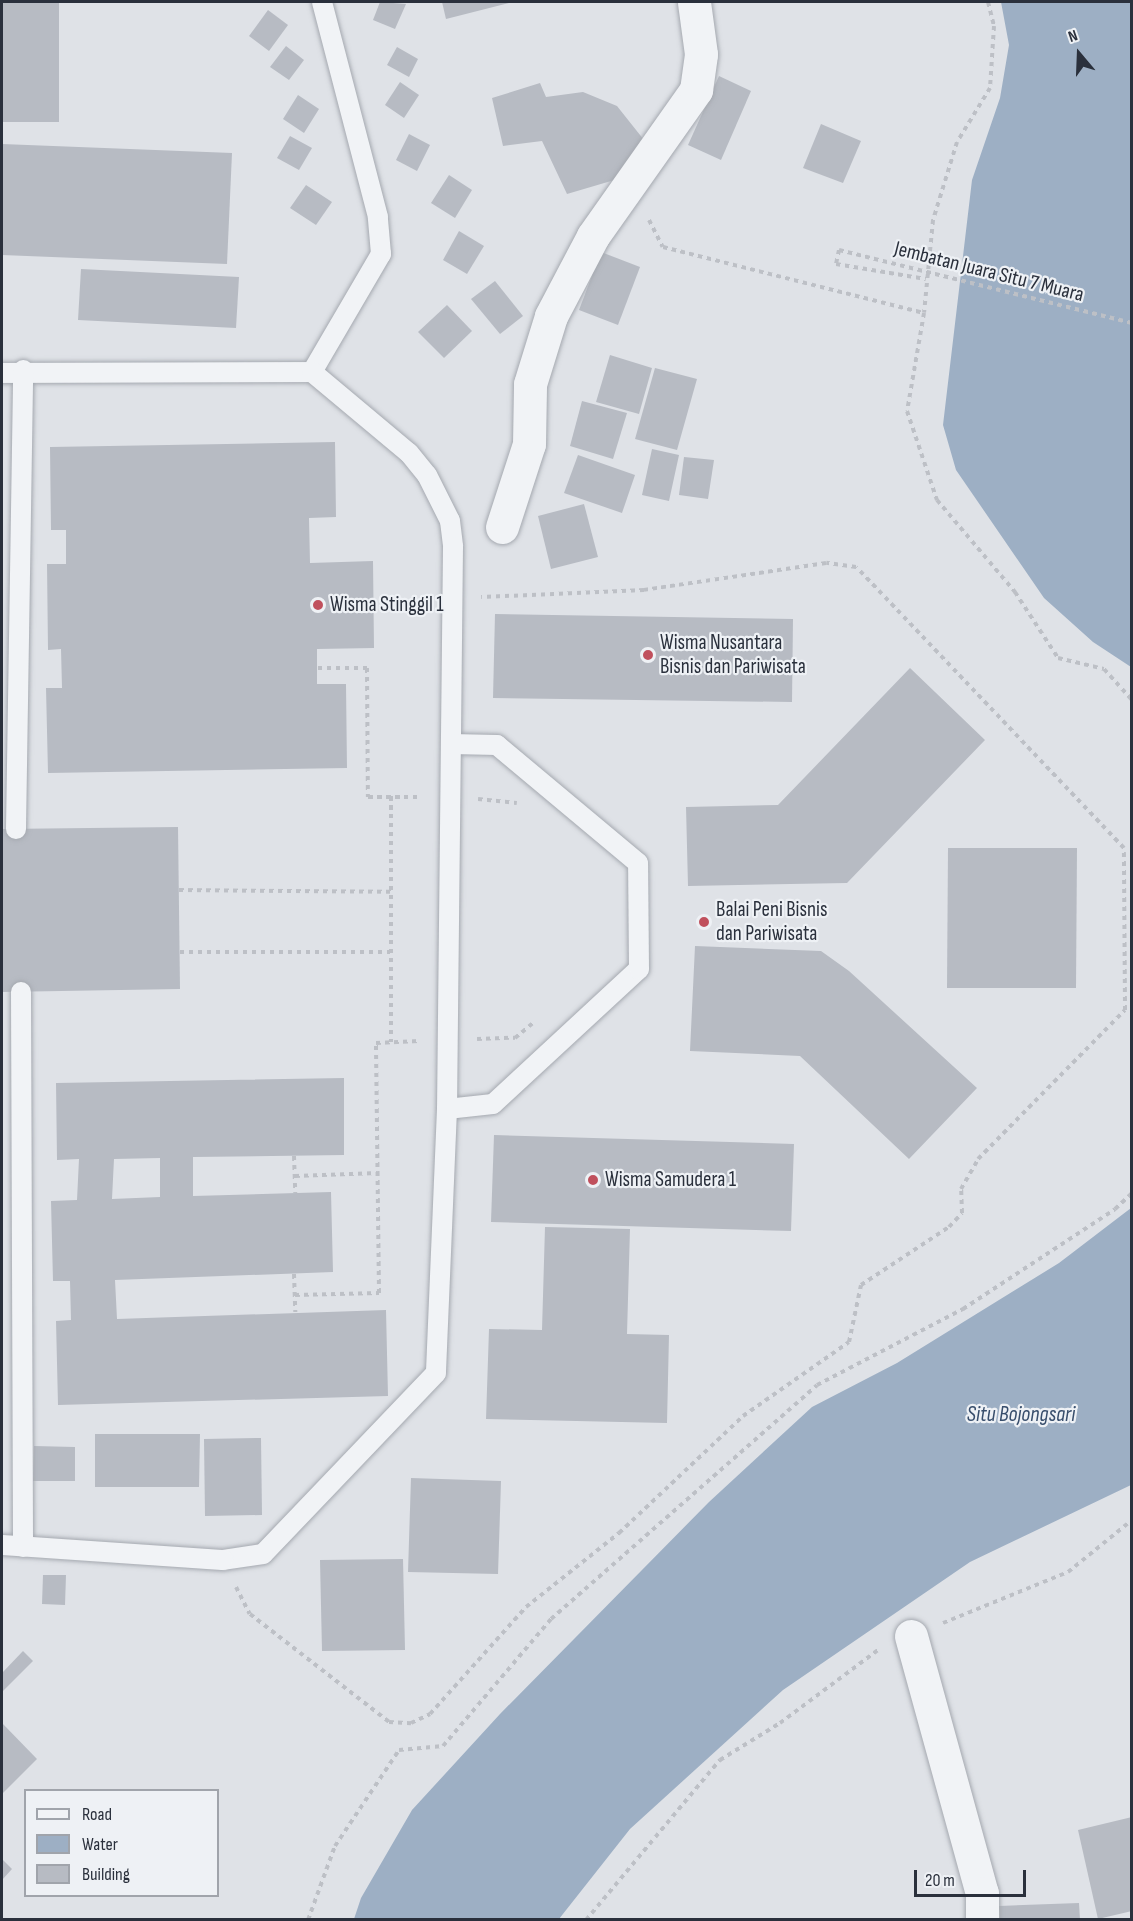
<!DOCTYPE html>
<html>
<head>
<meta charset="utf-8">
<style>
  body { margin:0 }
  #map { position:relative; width:1133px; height:1921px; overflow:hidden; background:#dfe2e7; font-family:"Sofia Sans Condensed",sans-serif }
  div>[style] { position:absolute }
  .water>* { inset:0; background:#9dafc4 }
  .building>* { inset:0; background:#b7bbc3 }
  .path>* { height:4px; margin-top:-2px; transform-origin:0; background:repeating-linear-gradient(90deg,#bdc0c6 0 4.5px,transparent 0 9px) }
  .roads { filter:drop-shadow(0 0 2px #a5a9b0) drop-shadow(0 0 2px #a5a9b0) }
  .service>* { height:20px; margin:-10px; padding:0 10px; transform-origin:10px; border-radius:10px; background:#f1f3f6 }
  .minor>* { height:33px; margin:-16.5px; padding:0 16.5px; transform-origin:16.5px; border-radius:16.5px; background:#f1f3f6 }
  .path-bridge>* { height:4px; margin-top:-2px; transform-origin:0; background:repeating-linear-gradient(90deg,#bdc0c6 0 4.5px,transparent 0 9px) }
  .dots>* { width:16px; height:16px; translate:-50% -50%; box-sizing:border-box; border:3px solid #eef1f5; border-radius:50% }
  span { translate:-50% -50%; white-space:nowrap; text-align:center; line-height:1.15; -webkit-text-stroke:4.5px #eef1f5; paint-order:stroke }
  .street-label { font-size:21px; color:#2a303c }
  .poi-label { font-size:21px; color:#2a303c }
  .left { translate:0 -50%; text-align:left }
  .water-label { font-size:22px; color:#384e6c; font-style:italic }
  .frame { position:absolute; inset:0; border:3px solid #2a303c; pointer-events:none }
  .legend { position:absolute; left:24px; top:1789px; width:195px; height:108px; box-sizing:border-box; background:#eef1f5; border:2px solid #a0a4ab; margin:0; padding:8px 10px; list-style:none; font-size:18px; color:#2a303c }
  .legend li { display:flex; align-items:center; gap:12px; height:30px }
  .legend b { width:30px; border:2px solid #a0a4ab }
  .north { position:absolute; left:1049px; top:24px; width:60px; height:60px; -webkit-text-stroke:4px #eef1f5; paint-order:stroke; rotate:341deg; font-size:16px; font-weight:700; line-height:24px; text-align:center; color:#2a303c }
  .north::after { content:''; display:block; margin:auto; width:21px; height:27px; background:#2a303c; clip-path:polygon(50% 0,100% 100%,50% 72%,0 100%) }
  .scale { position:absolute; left:914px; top:1870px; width:112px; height:27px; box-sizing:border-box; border:3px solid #2a303c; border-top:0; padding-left:8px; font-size:18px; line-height:21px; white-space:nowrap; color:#2a303c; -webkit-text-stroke:4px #eef1f5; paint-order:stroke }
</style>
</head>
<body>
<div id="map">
  <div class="water">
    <div style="clip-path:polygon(1001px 2px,1131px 2px,1131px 667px,1093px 642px,1044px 598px,956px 470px,943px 425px,972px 180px,1000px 98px,1009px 45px)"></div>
    <div style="clip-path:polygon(1131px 1208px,1131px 1485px,970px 1562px,783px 1690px,630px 1829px,559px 1919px,354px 1919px,361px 1898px,412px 1810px,500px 1714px,709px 1502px,812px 1407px,897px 1363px,1059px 1263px)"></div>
  </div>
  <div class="building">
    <div style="clip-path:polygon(2px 2px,59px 2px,59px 122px,2px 122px)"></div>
    <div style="clip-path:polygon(380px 2px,406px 4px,395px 29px,373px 20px)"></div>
    <div style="clip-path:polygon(442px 2px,513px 2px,446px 19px)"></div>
    <div style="clip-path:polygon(268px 10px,288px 25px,269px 51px,249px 36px)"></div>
    <div style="clip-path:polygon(286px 46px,304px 60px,289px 80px,270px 67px)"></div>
    <div style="clip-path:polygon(397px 47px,418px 59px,409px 77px,387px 65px)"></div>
    <div style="clip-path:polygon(719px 76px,751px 91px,721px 160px,688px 145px)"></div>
    <div style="clip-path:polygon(400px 82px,419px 95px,404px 118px,385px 105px)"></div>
    <div style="clip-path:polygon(540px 83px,546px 97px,583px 92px,617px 106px,644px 140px,628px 176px,567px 194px,542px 141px,503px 146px,492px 98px)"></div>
    <div style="clip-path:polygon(298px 95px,319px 109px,304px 133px,283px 119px)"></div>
    <div style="clip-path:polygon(821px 124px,861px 141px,843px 183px,803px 168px)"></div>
    <div style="clip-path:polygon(409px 134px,430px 145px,417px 171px,396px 160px)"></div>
    <div style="clip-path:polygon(290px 136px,312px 148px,299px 170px,277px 158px)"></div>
    <div style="clip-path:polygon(2px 144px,232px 153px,227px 264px,2px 255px)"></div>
    <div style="clip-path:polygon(449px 175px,472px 190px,455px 218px,431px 203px)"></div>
    <div style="clip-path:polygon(306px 185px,332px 202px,316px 225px,290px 208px)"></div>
    <div style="clip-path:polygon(459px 231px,484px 246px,467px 274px,443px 260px)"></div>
    <div style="clip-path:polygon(601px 252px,640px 267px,618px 325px,579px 310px)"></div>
    <div style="clip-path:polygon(81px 269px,239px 277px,236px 328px,78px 320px)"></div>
    <div style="clip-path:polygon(495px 281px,523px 316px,500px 334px,471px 299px)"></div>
    <div style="clip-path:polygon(447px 305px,472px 331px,444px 358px,418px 332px)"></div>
    <div style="clip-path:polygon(610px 355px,652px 368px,639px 414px,596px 402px)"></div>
    <div style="clip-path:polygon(655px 368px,697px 379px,677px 450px,635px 439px)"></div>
    <div style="clip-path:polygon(582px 401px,627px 413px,613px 459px,570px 446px)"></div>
    <div style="clip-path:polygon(335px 442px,336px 517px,309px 518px,310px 563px,373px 561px,374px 648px,317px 649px,317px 684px,346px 684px,347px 768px,48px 773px,46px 688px,62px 688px,61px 649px,48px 650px,47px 564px,66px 564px,66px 530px,51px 530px,50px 447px)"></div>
    <div style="clip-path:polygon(652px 449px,679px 455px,669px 501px,642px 495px)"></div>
    <div style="clip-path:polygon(578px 455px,635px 475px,622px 513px,564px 493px)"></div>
    <div style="clip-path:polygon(684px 457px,714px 460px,708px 499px,679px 495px)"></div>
    <div style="clip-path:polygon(584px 504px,598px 557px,551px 569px,538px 516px)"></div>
    <div style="clip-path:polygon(495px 614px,793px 619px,792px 702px,493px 698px)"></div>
    <div style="clip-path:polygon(910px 668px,985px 740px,847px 883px,688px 886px,686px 807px,778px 805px)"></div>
    <div style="clip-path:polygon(178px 827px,180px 989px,2px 992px,2px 829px)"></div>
    <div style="clip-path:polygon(948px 848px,1077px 848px,1076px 988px,947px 988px)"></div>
    <div style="clip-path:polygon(695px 946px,821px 951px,849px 971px,977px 1088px,909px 1159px,800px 1056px,690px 1051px)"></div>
    <div style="clip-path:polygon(evenodd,344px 1078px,344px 1155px,193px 1157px,193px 1196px,331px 1192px,333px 1272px,115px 1280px,117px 1319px,386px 1310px,388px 1396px,58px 1405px,56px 1321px,71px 1320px,70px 1281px,53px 1281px,51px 1201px,77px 1200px,79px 1159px,57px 1160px,56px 1083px,344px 1078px,160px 1158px,160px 1197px,112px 1199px,114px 1159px,160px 1158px)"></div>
    <div style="clip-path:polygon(494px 1135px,794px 1144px,791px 1231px,491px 1222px)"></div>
    <div style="clip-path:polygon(545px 1227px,630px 1229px,627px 1334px,669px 1335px,667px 1423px,486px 1419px,489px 1329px,542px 1330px)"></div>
    <div style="clip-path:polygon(95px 1434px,200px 1434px,199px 1487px,95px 1487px)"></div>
    <div style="clip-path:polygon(261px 1438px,262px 1515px,205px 1516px,204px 1439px)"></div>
    <div style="clip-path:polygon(34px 1446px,75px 1447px,75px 1481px,33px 1481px)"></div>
    <div style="clip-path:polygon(411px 1478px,501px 1481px,498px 1574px,408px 1572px)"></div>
    <div style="clip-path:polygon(403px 1559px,405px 1650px,322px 1651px,320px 1560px)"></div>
    <div style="clip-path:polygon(43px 1575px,66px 1575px,65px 1605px,42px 1604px)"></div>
    <div style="clip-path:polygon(23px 1651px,33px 1661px,2px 1692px,2px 1673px)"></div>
    <div style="clip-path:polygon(2px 1723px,37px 1759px,2px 1794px)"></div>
    <div style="clip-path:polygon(1132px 1817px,1132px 1911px,1098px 1919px,1078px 1830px)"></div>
    <div style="clip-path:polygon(2px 1859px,12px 1869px,2px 1880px)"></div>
    <div style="clip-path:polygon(1079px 1903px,1080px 1920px,1000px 1920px,999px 1906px)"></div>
  </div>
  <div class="path">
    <div style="left:988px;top:2px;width:25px;rotate:76deg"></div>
    <div style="left:994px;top:26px;width:62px;rotate:93.7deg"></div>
    <div style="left:990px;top:88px;width:63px;rotate:121.4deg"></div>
    <div style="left:957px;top:142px;width:82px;rotate:107.1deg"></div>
    <div style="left:933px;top:220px;width:93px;rotate:95.5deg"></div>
    <div style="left:924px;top:313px;width:99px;rotate:99.8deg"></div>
    <div style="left:907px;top:411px;width:94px;rotate:71.4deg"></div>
    <div style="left:937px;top:500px;width:121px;rotate:49.7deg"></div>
    <div style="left:1015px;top:592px;width:79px;rotate:56.9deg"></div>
    <div style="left:1058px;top:658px;width:47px;rotate:13.4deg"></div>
    <div style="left:1104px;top:669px;width:42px;rotate:47.9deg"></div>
    <div style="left:649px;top:220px;width:30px;rotate:63deg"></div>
    <div style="left:663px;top:247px;width:269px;rotate:14.2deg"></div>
    <div style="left:839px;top:250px;width:14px;rotate:102deg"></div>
    <div style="left:836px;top:264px;width:91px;rotate:9.5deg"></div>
    <div style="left:318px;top:668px;width:49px"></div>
    <div style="left:367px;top:668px;width:129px;rotate:89.6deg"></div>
    <div style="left:368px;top:797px;width:54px"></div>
    <div style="left:391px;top:796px;width:246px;rotate:90deg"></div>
    <div style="left:478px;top:799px;width:39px;rotate:6deg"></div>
    <div style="left:179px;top:890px;width:212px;rotate:0.5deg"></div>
    <div style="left:180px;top:952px;width:210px"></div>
    <div style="left:477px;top:1039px;width:38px;rotate:-2deg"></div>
    <div style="left:515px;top:1038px;width:23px;rotate:-40deg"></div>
    <div style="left:294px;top:1156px;width:37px;rotate:88deg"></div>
    <div style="left:295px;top:1176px;width:83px;rotate:-2.1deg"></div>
    <div style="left:294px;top:1274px;width:38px;rotate:88deg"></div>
    <div style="left:295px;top:1295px;width:84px;rotate:-1.4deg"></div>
    <div style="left:379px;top:1293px;width:250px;rotate:-90.7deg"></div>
    <div style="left:376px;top:1043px;width:43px;rotate:-2.7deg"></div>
    <div style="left:236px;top:1587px;width:30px;rotate:63deg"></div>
    <div style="left:250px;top:1614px;width:176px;rotate:37.8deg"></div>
    <div style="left:389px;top:1722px;width:22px;rotate:3deg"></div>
    <div style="left:411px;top:1723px;width:21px;rotate:-25deg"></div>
    <div style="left:430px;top:1714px;width:144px;rotate:-48.1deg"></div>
    <div style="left:526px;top:1607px;width:119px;rotate:-38.5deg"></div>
    <div style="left:619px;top:1533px;width:170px;rotate:-43.3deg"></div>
    <div style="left:743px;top:1416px;width:129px;rotate:-34.9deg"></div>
    <div style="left:849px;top:1342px;width:58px;rotate:-78.1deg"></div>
    <div style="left:861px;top:1285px;width:105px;rotate:-33.4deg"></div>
    <div style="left:949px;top:1227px;width:19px;rotate:-47deg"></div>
    <div style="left:962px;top:1213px;width:24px;rotate:-92deg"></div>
    <div style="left:961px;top:1189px;width:34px;rotate:-60deg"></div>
    <div style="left:978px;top:1159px;width:209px;rotate:-45.4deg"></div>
    <div style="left:1125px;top:1010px;width:162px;rotate:-90.4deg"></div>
    <div style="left:1124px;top:848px;width:388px;rotate:-133.6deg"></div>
    <div style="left:856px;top:567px;width:30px;rotate:-172deg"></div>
    <div style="left:826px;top:563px;width:184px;rotate:171.6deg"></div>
    <div style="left:644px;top:590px;width:163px;rotate:177.5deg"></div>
    <div style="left:943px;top:1623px;width:135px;rotate:-22.2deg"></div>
    <div style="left:1068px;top:1572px;width:82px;rotate:-39.1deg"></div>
    <div style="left:308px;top:1920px;width:79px;rotate:-70deg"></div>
    <div style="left:335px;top:1846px;width:115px;rotate:-56.3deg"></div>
    <div style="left:399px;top:1750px;width:44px;rotate:-5.2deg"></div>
    <div style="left:443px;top:1746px;width:167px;rotate:-49.6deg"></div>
    <div style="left:551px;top:1619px;width:354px;rotate:-41.3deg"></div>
    <div style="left:817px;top:1385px;width:165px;rotate:-27.5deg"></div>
    <div style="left:963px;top:1309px;width:182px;rotate:-33.3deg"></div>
    <div style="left:1115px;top:1209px;width:23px;rotate:-43deg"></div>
    <div style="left:586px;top:1920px;width:209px;rotate:-50.1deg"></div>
    <div style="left:720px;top:1760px;width:70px;rotate:-31.7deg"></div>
    <div style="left:780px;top:1723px;width:122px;rotate:-36.7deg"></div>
  </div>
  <div class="roads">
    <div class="service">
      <div style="left:312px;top:372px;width:137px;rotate:-59.7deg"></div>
      <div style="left:381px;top:254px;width:37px;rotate:-95deg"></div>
      <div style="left:378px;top:217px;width:222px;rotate:-104.6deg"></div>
      <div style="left:2px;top:373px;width:310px;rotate:-0.2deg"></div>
      <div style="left:312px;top:372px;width:126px;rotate:39.9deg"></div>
      <div style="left:409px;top:453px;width:28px;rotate:51deg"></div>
      <div style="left:427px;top:475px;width:51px;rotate:63.4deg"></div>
      <div style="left:450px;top:521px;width:26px;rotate:83deg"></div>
      <div style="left:453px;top:547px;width:562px;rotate:90.61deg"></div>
      <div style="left:447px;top:1109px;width:264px;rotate:92.4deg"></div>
      <div style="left:436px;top:1373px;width:250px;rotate:133.7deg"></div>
      <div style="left:263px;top:1554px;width:40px;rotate:171.5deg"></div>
      <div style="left:223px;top:1560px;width:222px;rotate:-176.1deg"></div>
      <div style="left:16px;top:829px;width:459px;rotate:-89.1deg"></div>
      <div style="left:21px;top:992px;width:555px;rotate:89.79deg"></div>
      <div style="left:447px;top:1109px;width:46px;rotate:-6.2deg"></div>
      <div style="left:493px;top:1104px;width:199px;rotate:-42.8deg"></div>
      <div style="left:639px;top:969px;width:106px;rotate:-90.5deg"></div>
      <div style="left:638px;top:863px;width:184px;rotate:-140.1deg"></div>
      <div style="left:497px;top:745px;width:46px;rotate:-178.8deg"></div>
    </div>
    <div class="minor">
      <div style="left:502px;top:527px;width:87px;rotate:-72deg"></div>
      <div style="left:529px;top:444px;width:60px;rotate:-89deg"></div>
      <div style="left:530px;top:384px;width:71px;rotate:-72.8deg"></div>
      <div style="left:551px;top:316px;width:90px;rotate:-62.3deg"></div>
      <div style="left:593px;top:236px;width:179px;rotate:-54.8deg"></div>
      <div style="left:696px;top:90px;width:36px;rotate:-82deg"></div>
      <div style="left:701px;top:54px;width:52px;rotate:-97.7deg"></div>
      <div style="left:911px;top:1636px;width:267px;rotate:74.6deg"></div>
      <div style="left:982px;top:1893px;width:27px;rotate:90deg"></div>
    </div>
  </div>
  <div class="path-bridge">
    <div style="left:839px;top:250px;width:302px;rotate:14deg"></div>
  </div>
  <div class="dots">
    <div style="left:318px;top:605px;background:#c0505d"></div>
    <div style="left:648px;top:655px;background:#c0505d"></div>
    <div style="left:704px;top:922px;background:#c0505d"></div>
    <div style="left:593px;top:1180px;background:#c0505d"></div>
  </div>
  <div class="street-label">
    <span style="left:989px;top:272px;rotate:14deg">Jembatan Juara Situ 7 Muara</span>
  </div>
  <div class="poi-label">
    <span class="left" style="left:330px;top:605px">Wisma Stinggil 1</span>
    <span class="left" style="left:660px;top:655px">Wisma Nusantara<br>Bisnis dan Pariwisata</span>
    <span class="left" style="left:716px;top:922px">Balai Peni Bisnis<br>dan Pariwisata</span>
    <span class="left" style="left:605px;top:1180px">Wisma Samudera 1</span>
  </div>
  <div class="water-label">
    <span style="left:1021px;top:1415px">Situ Bojongsari</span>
  </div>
  <div class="frame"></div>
  <ul class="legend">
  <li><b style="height:8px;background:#f1f3f6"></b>Road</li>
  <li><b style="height:16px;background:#9dafc4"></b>Water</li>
  <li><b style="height:16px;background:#b7bbc3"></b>Building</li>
  </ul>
  <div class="north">N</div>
  <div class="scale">20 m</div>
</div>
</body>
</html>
